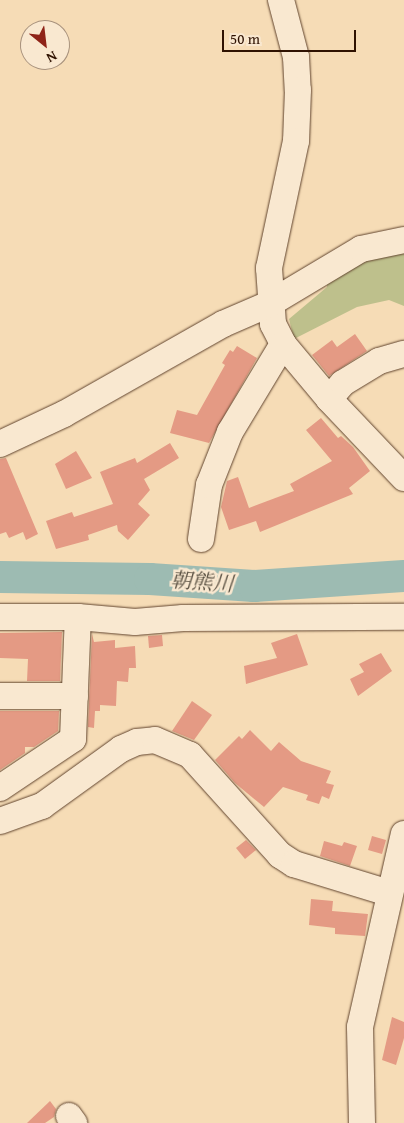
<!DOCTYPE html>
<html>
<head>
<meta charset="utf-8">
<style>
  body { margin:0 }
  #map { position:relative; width:404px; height:1123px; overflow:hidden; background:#f6dcb6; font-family:"Gentium Book Plus","Noto Serif JP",serif }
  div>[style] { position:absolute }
  .green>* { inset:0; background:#bec08c }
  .river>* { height:32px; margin:-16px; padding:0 16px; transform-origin:16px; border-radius:16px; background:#9dbbb2 }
  .building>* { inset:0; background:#e49a84 }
  .roads { filter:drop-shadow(0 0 1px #61442e) drop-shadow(0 0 1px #61442e) }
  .minor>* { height:26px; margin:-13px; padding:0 13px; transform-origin:13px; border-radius:13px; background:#f9e8d0 }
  span { translate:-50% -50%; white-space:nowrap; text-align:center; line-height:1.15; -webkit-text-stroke:5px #f9e8d0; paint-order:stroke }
  .water-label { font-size:21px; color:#564d3f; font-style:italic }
  .north { position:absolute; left:20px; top:20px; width:50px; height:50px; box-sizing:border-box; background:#f9e8d0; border:1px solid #a8927d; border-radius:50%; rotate:151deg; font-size:14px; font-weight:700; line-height:20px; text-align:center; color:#2f1201 }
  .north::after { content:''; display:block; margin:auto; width:18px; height:22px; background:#8f2418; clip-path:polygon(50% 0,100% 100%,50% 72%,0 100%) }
  .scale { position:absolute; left:222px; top:30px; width:134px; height:22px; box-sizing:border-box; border:2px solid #2f1201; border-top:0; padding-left:6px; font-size:15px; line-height:18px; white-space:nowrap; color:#2f1201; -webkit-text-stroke:4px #f9e8d0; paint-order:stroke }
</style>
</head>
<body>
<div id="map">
  <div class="green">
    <div style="clip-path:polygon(404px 249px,404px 306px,389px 300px,357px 307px,294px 339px,289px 319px,327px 287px,327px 278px,376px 254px)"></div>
  </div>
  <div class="river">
    <div style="left:0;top:577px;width:150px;rotate:0.8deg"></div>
    <div style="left:150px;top:579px;width:104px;rotate:3.9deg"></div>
    <div style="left:254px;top:586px;width:150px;rotate:-3.8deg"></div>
  </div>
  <div class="building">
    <div style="clip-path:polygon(355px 334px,367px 351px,329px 376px,312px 355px,332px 340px,337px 347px)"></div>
    <div style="clip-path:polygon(237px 346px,257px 358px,209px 443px,170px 433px,177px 410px,197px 415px,225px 365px,222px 363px,230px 350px,233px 352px)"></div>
    <div style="clip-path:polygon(321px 418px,338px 438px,341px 436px,353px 447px,370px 471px,349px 488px,353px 494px,260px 532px,256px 521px,229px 530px,221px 507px,227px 481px,238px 477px,249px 508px,294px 491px,290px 484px,332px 461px,306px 430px)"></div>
    <div style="clip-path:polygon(170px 443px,179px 458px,144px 479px,150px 490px,138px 504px,150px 515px,128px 540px,118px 531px,117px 525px,88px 535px,89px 540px,56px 549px,46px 521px,72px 512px,74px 517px,113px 504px,100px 472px,135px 458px,137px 463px)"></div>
    <div style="clip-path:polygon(76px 451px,92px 478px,66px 489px,55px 464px)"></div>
    <div style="clip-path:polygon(6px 458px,38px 534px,26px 540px,23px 532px,9px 538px,6px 532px,0 534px,0 459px)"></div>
    <div style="clip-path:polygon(62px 632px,60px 681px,27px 681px,28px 659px,0 658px,0 633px)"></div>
    <div style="clip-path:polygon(92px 634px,94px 642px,115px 640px,115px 648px,135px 646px,136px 668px,129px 668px,128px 682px,117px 681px,116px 706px,100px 705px,100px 711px,95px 711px,94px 728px,88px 727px)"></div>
    <div style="clip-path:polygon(297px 634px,308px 665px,246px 684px,244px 666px,277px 658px,271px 643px)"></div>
    <div style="clip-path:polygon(162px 635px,163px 646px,149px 648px,148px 636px)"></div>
    <div style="clip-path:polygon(381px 653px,392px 671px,358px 696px,350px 679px,364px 672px,359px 664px)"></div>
    <div style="clip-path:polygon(192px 701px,212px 715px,194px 740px,172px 731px)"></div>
    <div style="clip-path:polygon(0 711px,59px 711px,58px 731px,34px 747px,25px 747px,25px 753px,0 770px)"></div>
    <div style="clip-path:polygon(250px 730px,271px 751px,279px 742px,301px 761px,331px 771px,326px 783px,334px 785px,329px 799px,322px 796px,319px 804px,306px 800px,308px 795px,283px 787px,264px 807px,235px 783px,215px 760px,239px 736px,242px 739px)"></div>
    <div style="clip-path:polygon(372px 836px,386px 840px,382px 854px,368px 850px)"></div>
    <div style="clip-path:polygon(246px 840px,256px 850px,245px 859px,236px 848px)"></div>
    <div style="clip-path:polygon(324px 841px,342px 846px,344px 842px,357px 846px,350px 866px,320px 856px)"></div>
    <div style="clip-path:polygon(311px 899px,333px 901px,332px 911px,368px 914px,365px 936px,335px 934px,335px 928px,309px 925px)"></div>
    <div style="clip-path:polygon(392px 1017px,404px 1022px,404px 1038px,396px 1065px,382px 1060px)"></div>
    <div style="clip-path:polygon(50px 1101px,56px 1109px,54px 1117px,45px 1123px,27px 1123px)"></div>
  </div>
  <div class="roads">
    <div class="minor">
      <div style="left:281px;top:0;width:59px;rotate:75.3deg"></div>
      <div style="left:296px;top:57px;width:33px;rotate:87deg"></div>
      <div style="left:298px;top:90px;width:51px;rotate:92.2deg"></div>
      <div style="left:296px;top:141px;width:130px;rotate:102deg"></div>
      <div style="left:269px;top:268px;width:56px;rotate:85.9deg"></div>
      <div style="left:273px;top:324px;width:22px;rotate:63deg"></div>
      <div style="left:283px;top:344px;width:72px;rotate:50.1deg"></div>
      <div style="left:329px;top:399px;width:109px;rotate:46.5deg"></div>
      <div style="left:329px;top:399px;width:21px;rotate:-49deg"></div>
      <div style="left:343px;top:383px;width:42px;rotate:-31.4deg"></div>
      <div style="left:379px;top:361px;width:26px;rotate:-16deg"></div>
      <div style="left:0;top:444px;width:71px;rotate:-25.1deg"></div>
      <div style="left:64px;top:414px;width:183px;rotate:-29.5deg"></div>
      <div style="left:223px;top:324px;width:50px;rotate:-23.5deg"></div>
      <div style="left:269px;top:304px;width:107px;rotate:-30.9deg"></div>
      <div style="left:361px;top:249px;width:44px;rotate:-11.8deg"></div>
      <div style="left:201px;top:539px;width:55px;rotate:-81.6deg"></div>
      <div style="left:209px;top:485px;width:57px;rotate:-68.4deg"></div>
      <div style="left:230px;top:432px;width:103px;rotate:-58.9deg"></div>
      <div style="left:0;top:617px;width:78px"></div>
      <div style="left:78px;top:617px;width:57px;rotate:5deg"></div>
      <div style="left:135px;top:622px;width:48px;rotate:-4.8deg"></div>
      <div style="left:183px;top:618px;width:221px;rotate:-0.3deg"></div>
      <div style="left:0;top:696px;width:75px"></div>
      <div style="left:0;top:788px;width:88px;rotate:-33.9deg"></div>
      <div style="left:73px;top:739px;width:122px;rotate:-87.7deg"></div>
      <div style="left:0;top:821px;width:45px;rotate:-19.7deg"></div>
      <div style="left:42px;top:806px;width:97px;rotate:-35.8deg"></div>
      <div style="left:121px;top:749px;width:17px;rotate:-24deg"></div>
      <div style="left:137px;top:742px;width:18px;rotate:-6deg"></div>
      <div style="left:155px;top:740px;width:38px;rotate:23deg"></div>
      <div style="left:190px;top:755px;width:135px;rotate:48deg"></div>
      <div style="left:280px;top:855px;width:17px;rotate:33deg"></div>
      <div style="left:294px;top:864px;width:99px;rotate:17deg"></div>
      <div style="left:69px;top:1116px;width:9px;rotate:54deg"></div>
      <div style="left:362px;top:1123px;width:96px;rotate:-91.2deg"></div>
      <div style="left:360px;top:1027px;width:198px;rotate:-77.2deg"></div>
    </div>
  </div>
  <div class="water-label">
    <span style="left:202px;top:582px;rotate:4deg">朝熊川</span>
  </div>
  <div class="north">N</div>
  <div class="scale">50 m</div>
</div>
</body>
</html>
